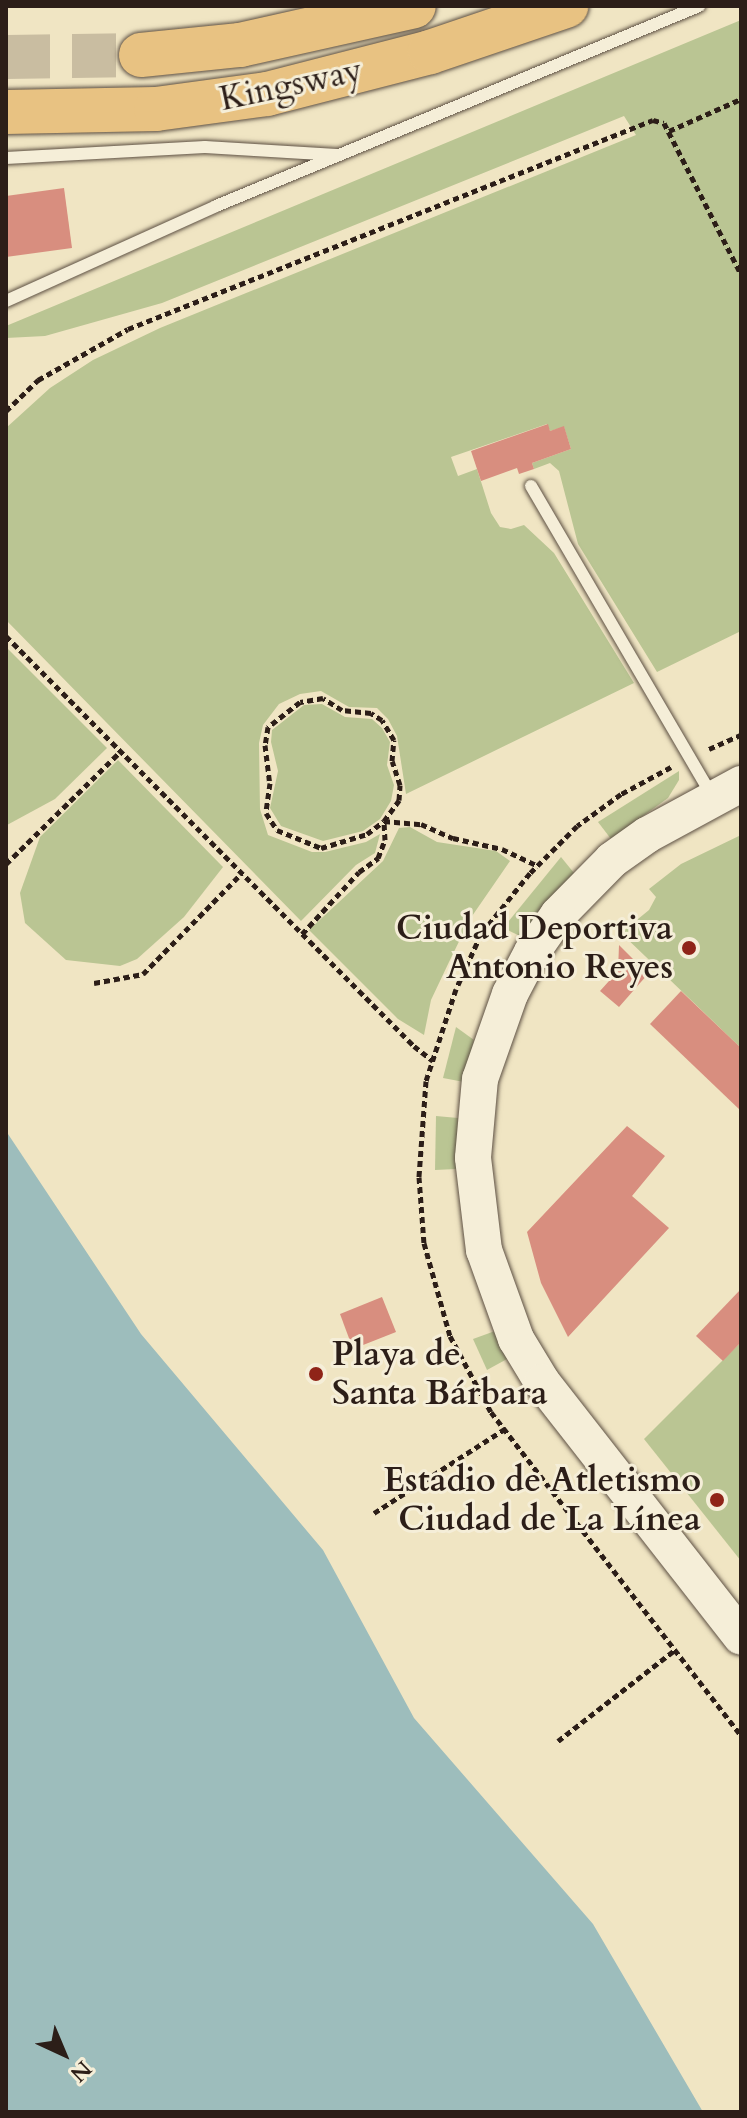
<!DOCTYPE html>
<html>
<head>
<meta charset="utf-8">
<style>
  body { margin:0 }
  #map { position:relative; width:747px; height:2118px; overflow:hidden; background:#f0e5c3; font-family:Cardo,serif }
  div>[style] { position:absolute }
  .green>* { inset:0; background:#bac593 }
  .water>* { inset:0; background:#9dbdbc }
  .building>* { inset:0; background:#d88e7f }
  .highway-tunnel>* { height:44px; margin-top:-22px; transform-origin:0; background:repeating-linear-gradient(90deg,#c9bda1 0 44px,transparent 0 66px) }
  .path>* { height:5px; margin-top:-2.5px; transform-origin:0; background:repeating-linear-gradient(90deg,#2c1e18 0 6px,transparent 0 10px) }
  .roads { filter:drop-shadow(0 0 2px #5d5043) drop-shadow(0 0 2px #5d5043) }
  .lane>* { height:12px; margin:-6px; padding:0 6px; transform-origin:6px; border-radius:6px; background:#f5eed8 }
  .secondary>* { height:36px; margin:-18px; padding:0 18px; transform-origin:18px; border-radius:18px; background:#f5eed8 }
  .highway>* { height:44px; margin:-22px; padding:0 22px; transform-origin:22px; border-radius:22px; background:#e8c282 }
  .dots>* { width:22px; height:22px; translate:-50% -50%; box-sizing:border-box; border:4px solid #f5eed8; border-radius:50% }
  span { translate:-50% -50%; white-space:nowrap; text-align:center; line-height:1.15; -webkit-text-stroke:6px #f5eed8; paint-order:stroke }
  .street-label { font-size:34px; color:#2c1e18 }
  .poi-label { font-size:34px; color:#2c1e18; font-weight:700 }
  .right { translate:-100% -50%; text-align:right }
  .left { translate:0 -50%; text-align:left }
  .frame { position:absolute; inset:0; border:8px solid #2c1e18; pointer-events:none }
  .north { position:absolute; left:24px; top:2014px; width:80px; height:80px; -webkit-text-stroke:6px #f5eed8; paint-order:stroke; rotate:136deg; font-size:22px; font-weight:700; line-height:32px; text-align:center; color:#2c1e18 }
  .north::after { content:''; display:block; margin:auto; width:28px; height:36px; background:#2c1e18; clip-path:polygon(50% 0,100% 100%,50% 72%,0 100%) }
</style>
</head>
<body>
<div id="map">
  <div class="green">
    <div style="clip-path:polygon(741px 20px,741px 631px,657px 672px,578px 544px,559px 471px,550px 463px,534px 469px,532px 463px,571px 449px,564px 427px,550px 431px,547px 424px,451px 457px,458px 476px,477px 469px,491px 513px,500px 527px,511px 529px,524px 525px,554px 553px,634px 683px,406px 794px,397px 736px,388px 719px,377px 708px,349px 707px,321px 691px,300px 694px,279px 704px,263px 725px,259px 743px,260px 809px,268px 835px,312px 852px,325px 852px,366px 842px,380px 834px,375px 853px,356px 865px,301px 921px,6px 620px,6px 428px,50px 388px,93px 360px,160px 328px,636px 135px,624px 116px,162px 303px,45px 336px,6px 338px,6px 326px)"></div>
    <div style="clip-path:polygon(6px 647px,107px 748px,55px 799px,7px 825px)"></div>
    <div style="clip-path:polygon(322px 704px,345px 717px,372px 719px,382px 728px,390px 742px,387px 765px,394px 785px,391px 801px,380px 819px,363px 831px,323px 841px,281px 826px,270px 808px,278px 771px,271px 742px,272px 730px,304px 705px)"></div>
    <div style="clip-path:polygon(118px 760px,223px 867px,184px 917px,137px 959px,120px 966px,66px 960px,25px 923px,20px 893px,40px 837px)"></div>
    <div style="clip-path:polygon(679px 771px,679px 780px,668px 798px,611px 839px,598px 822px)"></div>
    <div style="clip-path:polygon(410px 827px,437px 842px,496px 851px,510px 861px,470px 919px,449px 962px,431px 1000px,424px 1035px,398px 1019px,309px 930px,383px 861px,399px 828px)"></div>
    <div style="clip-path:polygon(741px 835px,741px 1048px,621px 933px,649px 910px,656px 897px,649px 889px,681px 864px)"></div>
    <div style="clip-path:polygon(561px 857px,574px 873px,522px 937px,503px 928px)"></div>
    <div style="clip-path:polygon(456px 1027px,474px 1040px,464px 1082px,443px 1078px)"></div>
    <div style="clip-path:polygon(436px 1116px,458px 1118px,456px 1169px,435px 1170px)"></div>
    <div style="clip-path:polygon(495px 1331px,507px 1359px,487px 1370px,473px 1339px)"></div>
    <div style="clip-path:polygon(741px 1342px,741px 1561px,644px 1439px)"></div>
  </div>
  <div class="water">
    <div style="clip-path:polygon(6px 1131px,141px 1334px,323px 1550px,414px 1718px,593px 1924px,703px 2112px,6px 2112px)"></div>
  </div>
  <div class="building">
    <div style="clip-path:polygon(64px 188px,72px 248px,6px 257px,6px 196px)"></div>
    <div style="clip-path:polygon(548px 424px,550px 431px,564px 426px,571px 449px,532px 463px,534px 469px,519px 474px,517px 468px,481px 481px,471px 451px)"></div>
    <div style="clip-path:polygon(619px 945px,648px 974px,619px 1007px,600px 991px,618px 971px)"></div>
    <div style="clip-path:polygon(681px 991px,741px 1048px,741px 1111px,650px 1024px)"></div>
    <div style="clip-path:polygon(627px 1126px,665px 1156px,632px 1196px,669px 1228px,568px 1337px,541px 1283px,527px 1232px)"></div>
    <div style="clip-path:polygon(741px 1289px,741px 1342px,723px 1361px,696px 1336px)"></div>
    <div style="clip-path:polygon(382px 1297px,396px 1332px,353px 1349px,340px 1314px)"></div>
  </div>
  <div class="highway-tunnel">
    <div style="left:6px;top:57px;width:135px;rotate:-0.8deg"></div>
  </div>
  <div class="path">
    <div style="left:669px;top:131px;width:79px;rotate:-24deg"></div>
    <div style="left:6px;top:411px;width:45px;rotate:-44.1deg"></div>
    <div style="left:38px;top:380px;width:103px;rotate:-29.5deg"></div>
    <div style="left:128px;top:329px;width:565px;rotate:-21.71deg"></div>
    <div style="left:653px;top:120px;width:11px;rotate:15deg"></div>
    <div style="left:664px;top:123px;width:169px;rotate:63deg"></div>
    <div style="left:6px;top:636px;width:578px;rotate:45.14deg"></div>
    <div style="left:414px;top:1046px;width:24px;rotate:38deg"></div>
    <div style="left:709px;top:749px;width:35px;rotate:-24deg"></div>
    <div style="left:671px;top:767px;width:57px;rotate:151.6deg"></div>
    <div style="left:621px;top:794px;width:54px;rotate:144deg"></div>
    <div style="left:577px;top:826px;width:66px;rotate:135deg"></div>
    <div style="left:530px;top:873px;width:78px;rotate:128.8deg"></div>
    <div style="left:481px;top:934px;width:60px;rotate:114.4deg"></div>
    <div style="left:456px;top:989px;width:97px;rotate:108.1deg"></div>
    <div style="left:426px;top:1081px;width:96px;rotate:94.2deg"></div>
    <div style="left:419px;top:1177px;width:66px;rotate:85.7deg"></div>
    <div style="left:424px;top:1243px;width:97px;rotate:74.4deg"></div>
    <div style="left:450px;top:1336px;width:86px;rotate:61.7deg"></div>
    <div style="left:491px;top:1412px;width:408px;rotate:52.3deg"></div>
    <div style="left:6px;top:864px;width:161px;rotate:-44.5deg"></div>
    <div style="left:302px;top:934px;width:84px;rotate:-47.4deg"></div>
    <div style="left:359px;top:872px;width:24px;rotate:-36deg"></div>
    <div style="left:378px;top:858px;width:19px;rotate:-69deg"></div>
    <div style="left:385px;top:840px;width:19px;rotate:-93deg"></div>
    <div style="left:384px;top:821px;width:26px;rotate:-54deg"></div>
    <div style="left:399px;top:800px;width:15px;rotate:-86deg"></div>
    <div style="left:400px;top:785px;width:25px;rotate:-108deg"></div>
    <div style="left:392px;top:761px;width:21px;rotate:-85deg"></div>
    <div style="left:394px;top:740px;width:23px;rotate:-121deg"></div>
    <div style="left:382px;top:720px;width:13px;rotate:-148deg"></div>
    <div style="left:371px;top:713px;width:29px;rotate:-174deg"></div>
    <div style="left:342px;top:710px;width:22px;rotate:-148deg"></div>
    <div style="left:323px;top:698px;width:23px;rotate:170deg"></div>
    <div style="left:300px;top:702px;width:41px;rotate:142deg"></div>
    <div style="left:268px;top:727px;width:18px;rotate:99deg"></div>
    <div style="left:265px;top:745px;width:38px;rotate:83deg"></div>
    <div style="left:270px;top:783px;width:30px;rotate:98deg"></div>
    <div style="left:266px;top:813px;width:20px;rotate:57deg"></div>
    <div style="left:277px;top:830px;width:48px;rotate:22.2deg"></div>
    <div style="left:321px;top:848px;width:48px;rotate:-16.9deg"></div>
    <div style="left:367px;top:834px;width:21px;rotate:-37deg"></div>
    <div style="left:384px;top:821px;width:37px;rotate:5deg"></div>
    <div style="left:421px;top:824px;width:35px;rotate:24deg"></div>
    <div style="left:453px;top:838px;width:50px;rotate:12.7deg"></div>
    <div style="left:502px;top:849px;width:40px;rotate:25deg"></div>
    <div style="left:94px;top:983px;width:50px;rotate:-10.4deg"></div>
    <div style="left:143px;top:974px;width:141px;rotate:-45.6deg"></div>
    <div style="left:374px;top:1513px;width:156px;rotate:-32.7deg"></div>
    <div style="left:558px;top:1741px;width:148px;rotate:-37.9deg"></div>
  </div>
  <div class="roads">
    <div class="lane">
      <div style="left:6px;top:158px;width:199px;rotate:-3.2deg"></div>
      <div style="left:205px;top:147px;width:132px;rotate:3.5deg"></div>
      <div style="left:6px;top:301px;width:230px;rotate:-24.3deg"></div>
      <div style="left:216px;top:206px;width:523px;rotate:-22.49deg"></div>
      <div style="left:531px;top:486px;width:360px;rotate:59.7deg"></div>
    </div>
    <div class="secondary">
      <div style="left:741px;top:784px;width:107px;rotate:151.5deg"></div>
      <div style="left:647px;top:835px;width:43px;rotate:144.5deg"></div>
      <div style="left:612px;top:860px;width:77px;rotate:134.5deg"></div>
      <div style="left:558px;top:915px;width:45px;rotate:125.1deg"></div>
      <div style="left:532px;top:952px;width:47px;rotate:117.6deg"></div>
      <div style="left:510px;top:994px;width:90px;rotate:109.4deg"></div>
      <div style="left:480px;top:1079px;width:79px;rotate:95.1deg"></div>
      <div style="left:473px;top:1158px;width:93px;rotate:83.2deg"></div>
      <div style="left:484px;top:1250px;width:95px;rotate:70.2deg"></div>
      <div style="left:516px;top:1339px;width:50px;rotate:58.8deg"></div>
      <div style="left:542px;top:1382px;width:323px;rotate:52deg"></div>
    </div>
    <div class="highway">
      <div style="left:141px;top:55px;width:100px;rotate:-5.8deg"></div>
      <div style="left:240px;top:45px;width:178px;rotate:-12.6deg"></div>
      <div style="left:6px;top:112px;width:150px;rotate:-1.1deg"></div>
      <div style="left:156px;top:109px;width:112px;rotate:-7.7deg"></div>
      <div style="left:267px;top:94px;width:168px;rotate:-14.4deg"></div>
      <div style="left:430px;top:52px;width:144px;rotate:-18.7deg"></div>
    </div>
  </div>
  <div class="dots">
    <div style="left:689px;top:948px;background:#8f2418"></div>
    <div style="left:316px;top:1374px;background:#8f2418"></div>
    <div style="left:717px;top:1500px;background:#8f2418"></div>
  </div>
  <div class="street-label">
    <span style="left:291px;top:85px;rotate:-12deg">Kingsway</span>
  </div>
  <div class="poi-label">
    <span class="right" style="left:673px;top:948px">Ciudad Deportiva<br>Antonio Reyes</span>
    <span class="left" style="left:332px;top:1374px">Playa de<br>Santa Bárbara</span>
    <span class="right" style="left:701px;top:1500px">Estadio de Atletismo<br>Ciudad de La Línea</span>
  </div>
  <div class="frame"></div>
  <div class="north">N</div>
</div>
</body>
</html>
